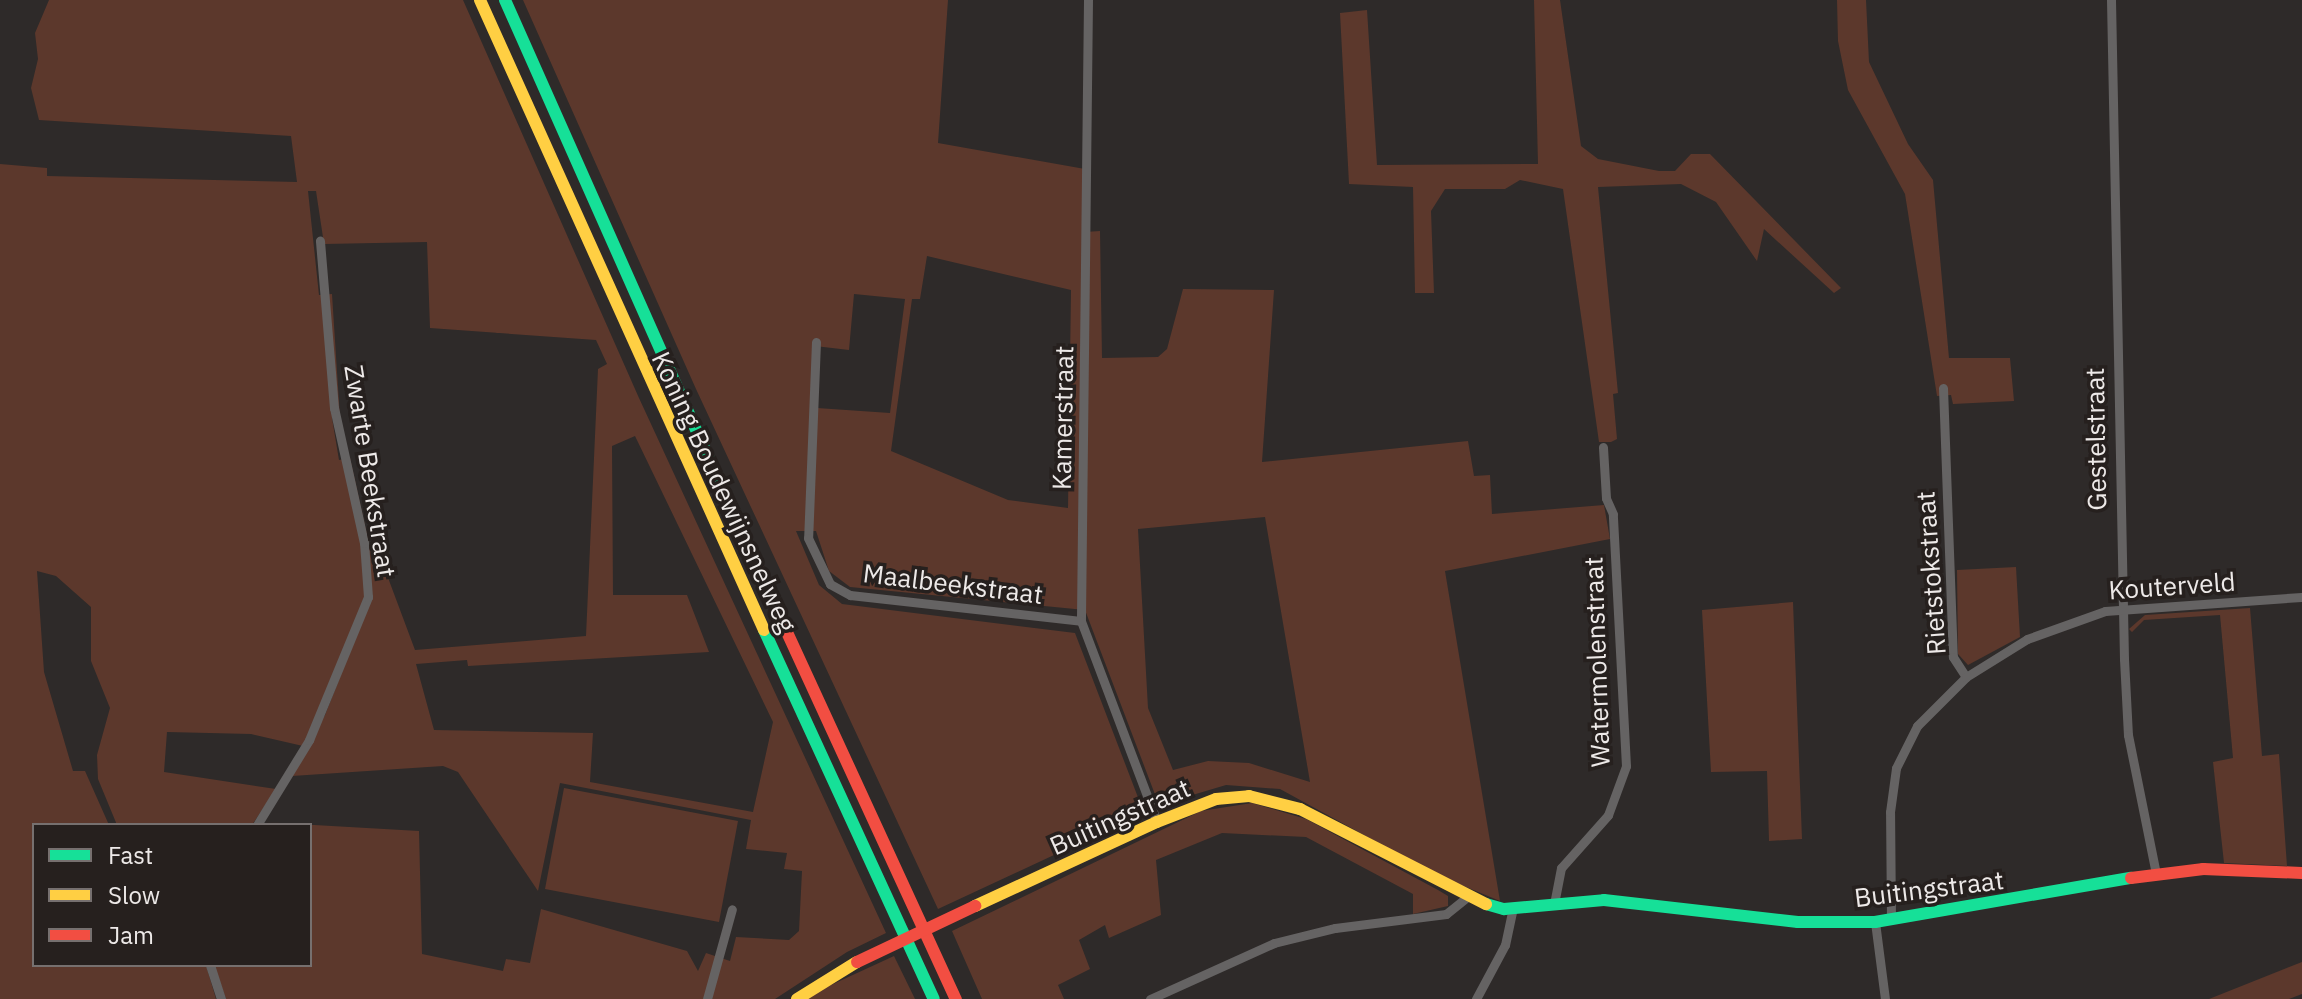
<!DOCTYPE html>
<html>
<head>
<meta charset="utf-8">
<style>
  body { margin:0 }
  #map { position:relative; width:2302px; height:999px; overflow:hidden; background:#2e2a29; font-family:"IBM Plex Sans",sans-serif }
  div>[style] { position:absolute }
  .green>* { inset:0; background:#5c382c }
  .street>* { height:9px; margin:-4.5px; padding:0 4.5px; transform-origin:4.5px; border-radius:4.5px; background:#656363 }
  .fast>* { height:12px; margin:-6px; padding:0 6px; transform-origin:6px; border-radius:6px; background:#16e098 }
  .slow>* { height:12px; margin:-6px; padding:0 6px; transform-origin:6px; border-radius:6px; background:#ffcf43 }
  .jam>* { height:12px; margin:-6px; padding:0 6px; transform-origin:6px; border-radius:6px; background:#f24e42 }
  .jam-bridge>* { height:12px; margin:-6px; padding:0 6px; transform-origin:6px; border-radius:6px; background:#f24e42 }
  span { translate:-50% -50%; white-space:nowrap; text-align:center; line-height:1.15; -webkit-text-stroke:7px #26201e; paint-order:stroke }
  .street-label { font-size:26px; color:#ede9e8 }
  .legend { position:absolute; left:32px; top:823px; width:280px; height:144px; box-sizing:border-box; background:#26201e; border:2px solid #76706f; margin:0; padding:10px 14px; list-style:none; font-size:24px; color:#ede9e8 }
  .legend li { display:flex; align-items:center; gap:16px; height:40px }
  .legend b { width:40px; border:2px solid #76706f }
</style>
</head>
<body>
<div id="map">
  <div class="green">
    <i style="clip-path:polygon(evenodd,49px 0,463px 0,639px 398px,886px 933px,847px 952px,775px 999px,226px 999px,214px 965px,310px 965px,310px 825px,262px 822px,419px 831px,422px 954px,503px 971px,506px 959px,530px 963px,541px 909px,687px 951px,698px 971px,706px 953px,730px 961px,736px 937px,789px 940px,799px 931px,802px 871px,784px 869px,787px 853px,746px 849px,751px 820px,560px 783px,538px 891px,458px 772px,443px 766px,292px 776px,325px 715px,368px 606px,303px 746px,251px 734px,167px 732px,164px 772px,276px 789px,252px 825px,117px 825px,98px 779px,97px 755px,110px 708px,91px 661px,91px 607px,56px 576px,37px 571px,44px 672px,73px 771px,85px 771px,109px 825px,34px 825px,34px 965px,206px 965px,216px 999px,0 999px,0 164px,47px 168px,47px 176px,297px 182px,291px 136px,39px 120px,31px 88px,38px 59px,35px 33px,49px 0,308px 191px,316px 191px,324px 244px,427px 242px,430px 328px,596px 340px,607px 364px,598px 369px,586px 636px,415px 650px,387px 575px,376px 575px,350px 458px,339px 460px,332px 418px,340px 418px,332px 294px,319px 295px,308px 191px,49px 0,635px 436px,773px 722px,753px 812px,590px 782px,593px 733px,434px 730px,416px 664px,467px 660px,468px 666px,709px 652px,687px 595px,613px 595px,612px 446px,635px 436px)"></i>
    <i style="clip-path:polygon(evenodd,523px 0,948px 0,938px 143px,1085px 169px,1085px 232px,1100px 231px,1102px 358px,1158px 357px,1167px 349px,1183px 289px,1274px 290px,1262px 462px,1468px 441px,1474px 476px,1490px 475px,1492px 514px,1604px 505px,1610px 539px,1445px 571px,1500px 901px,1437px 875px,1280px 789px,1226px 785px,1159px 805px,1085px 610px,850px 587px,829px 571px,816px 531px,796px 531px,819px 585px,842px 604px,1075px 633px,1144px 813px,938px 909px,696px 389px,523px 0,927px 256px,1071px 290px,1068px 508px,1008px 500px,891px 451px,912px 299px,920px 299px,927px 256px,523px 0,854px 294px,905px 299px,890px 413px,817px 408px,815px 346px,849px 350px,854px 294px,523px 0,1265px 517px,1310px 782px,1249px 763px,1208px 761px,1173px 770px,1148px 708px,1138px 529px,1265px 517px)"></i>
    <i style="clip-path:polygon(1534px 0,1560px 0,1581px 146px,1598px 159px,1659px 171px,1675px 171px,1691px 154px,1710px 154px,1841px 288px,1834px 293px,1764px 229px,1757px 261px,1716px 202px,1681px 184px,1598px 187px,1618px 393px,1613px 394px,1617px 439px,1611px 442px,1599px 442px,1563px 189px,1520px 180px,1505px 189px,1445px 189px,1431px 211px,1434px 293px,1415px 293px,1413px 187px,1349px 184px,1340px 13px,1367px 10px,1377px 165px,1538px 164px)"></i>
    <i style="clip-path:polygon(1837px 0,1866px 0,1869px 62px,1908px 144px,1933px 180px,1949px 358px,2010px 358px,2014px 401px,1953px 404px,1951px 395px,1937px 396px,1905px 194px,1848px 90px,1838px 41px)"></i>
    <i style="clip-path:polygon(2016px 567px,2020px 637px,1968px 665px,1958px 654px,1957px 570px)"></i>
    <i style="clip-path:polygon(1793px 602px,1802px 839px,1769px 841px,1767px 771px,1711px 772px,1702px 610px)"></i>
    <i style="clip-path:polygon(2250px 608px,2262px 756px,2279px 754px,2287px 866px,2224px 863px,2213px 762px,2233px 758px,2220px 615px,2144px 620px,2132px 632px,2129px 629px,2145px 615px)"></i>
    <i style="clip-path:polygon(564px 788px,738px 821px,719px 922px,545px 889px)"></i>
    <i style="clip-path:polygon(1252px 803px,1306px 819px,1438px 890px,1448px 896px,1448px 906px,1413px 914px,1413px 894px,1306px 837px,1222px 833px,1156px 860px,1161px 915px,1109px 938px,1105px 925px,1079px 940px,1090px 969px,1058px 985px,1064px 999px,982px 999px,952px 931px,1201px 811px)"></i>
    <i style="clip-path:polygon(894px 956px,915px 999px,807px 999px,818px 991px)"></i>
    <i style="clip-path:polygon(2302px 962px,2302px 994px,2289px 999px,2209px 999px)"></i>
  </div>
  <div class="street">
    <i style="left:1088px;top:0;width:621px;rotate:90.65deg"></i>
    <i style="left:1081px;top:621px;width:215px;rotate:69.3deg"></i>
    <i style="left:2111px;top:0;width:659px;rotate:88.87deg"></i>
    <i style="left:2124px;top:659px;width:76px;rotate:87deg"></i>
    <i style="left:2128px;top:735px;width:142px;rotate:78.6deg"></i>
    <i style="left:816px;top:342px;width:196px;rotate:92.3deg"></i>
    <i style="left:808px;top:538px;width:51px;rotate:64.4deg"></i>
    <i style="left:830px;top:584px;width:23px;rotate:29deg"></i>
    <i style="left:850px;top:595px;width:232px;rotate:6.4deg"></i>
    <i style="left:1943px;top:388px;width:269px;rotate:87.9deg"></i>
    <i style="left:1953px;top:657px;width:24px;rotate:57deg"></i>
    <i style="left:257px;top:825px;width:100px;rotate:-58.5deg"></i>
    <i style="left:309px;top:740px;width:155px;rotate:-67.6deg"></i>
    <i style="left:368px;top:597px;width:54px;rotate:-94.2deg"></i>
    <i style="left:364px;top:543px;width:138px;rotate:-102.5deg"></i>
    <i style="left:334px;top:408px;width:168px;rotate:-94.8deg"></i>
    <i style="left:1554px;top:904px;width:37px;rotate:-79deg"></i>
    <i style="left:1561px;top:868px;width:71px;rotate:-48.4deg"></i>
    <i style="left:1608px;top:815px;width:52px;rotate:-69.8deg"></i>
    <i style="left:1626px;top:766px;width:252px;rotate:-93deg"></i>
    <i style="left:1613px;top:514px;width:17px;rotate:-114deg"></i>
    <i style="left:1606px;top:498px;width:51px;rotate:-93.4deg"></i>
    <i style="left:1891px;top:920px;width:108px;rotate:-90.5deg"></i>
    <i style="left:1890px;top:812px;width:44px;rotate:-82.2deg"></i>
    <i style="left:1896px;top:768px;width:47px;rotate:-63.4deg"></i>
    <i style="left:1917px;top:726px;width:69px;rotate:-45deg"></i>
    <i style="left:1966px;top:677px;width:72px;rotate:-31.9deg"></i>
    <i style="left:2027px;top:639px;width:83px;rotate:-19.7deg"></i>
    <i style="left:2105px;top:611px;width:197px;rotate:-4.1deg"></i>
    <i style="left:1875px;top:922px;width:78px;rotate:82.6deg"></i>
    <i style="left:210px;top:965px;width:36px;rotate:72deg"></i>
    <i style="left:707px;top:999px;width:93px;rotate:-74.5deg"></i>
    <i style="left:1150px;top:999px;width:136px;rotate:-24.3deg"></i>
    <i style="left:1274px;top:943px;width:63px;rotate:-13.8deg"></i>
    <i style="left:1335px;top:928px;width:112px;rotate:-7.2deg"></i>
    <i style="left:1446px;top:914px;width:26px;rotate:-39deg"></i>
    <i style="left:1476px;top:999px;width:61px;rotate:-61.8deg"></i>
    <i style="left:1505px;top:945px;width:38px;rotate:-78deg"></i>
  </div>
  <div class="fast">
    <i style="left:505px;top:0;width:620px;rotate:66.04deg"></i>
    <i style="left:764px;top:630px;width:406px;rotate:65.3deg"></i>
    <i style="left:1486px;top:904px;width:19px;rotate:16deg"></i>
    <i style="left:1504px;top:909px;width:100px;rotate:-5.1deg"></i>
    <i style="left:1604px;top:900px;width:195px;rotate:6.5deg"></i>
    <i style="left:1798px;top:922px;width:77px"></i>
    <i style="left:1875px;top:922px;width:260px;rotate:-9.8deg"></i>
  </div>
  <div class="slow">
    <i style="left:480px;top:0;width:691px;rotate:65.73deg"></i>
    <i style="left:975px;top:906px;width:200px;rotate:-24.8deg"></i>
    <i style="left:1157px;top:822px;width:63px;rotate:-21.3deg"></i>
    <i style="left:1216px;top:799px;width:33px;rotate:-5deg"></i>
    <i style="left:1249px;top:796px;width:53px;rotate:14.3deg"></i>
    <i style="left:1300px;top:809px;width:209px;rotate:27.1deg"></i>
    <i style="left:797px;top:999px;width:70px;rotate:-31.7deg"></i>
  </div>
  <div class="jam">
    <i style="left:757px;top:567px;width:476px;rotate:65.3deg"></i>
    <i style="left:2131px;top:878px;width:73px;rotate:-7.1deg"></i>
    <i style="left:2203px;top:869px;width:99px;rotate:2.3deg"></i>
  </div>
  <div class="jam-bridge">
    <i style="left:857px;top:962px;width:131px;rotate:-25.4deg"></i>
  </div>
  <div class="street-label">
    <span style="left:1063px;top:418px;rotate:-89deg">Kamerstraat</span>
    <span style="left:2096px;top:439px;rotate:-91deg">Gestelstraat</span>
    <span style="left:370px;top:471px;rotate:81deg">Zwarte Beekstraat</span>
    <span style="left:724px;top:492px;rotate:65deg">Koning Boudewijnsnelweg</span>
    <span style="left:1931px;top:573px;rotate:-94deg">Rietstokstraat</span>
    <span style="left:953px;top:584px;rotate:7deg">Maalbeekstraat</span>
    <span style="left:2172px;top:586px;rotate:-4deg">Kouterveld</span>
    <span style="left:1597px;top:662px;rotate:-92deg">Watermolenstraat</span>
    <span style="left:1120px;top:817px;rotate:-24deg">Buitingstraat</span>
    <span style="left:1929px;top:889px;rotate:-7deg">Buitingstraat</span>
  </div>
  <ul class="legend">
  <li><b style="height:10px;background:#16e098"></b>Fast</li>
  <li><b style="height:10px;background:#ffcf43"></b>Slow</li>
  <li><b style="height:10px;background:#f24e42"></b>Jam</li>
  </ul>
</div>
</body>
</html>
